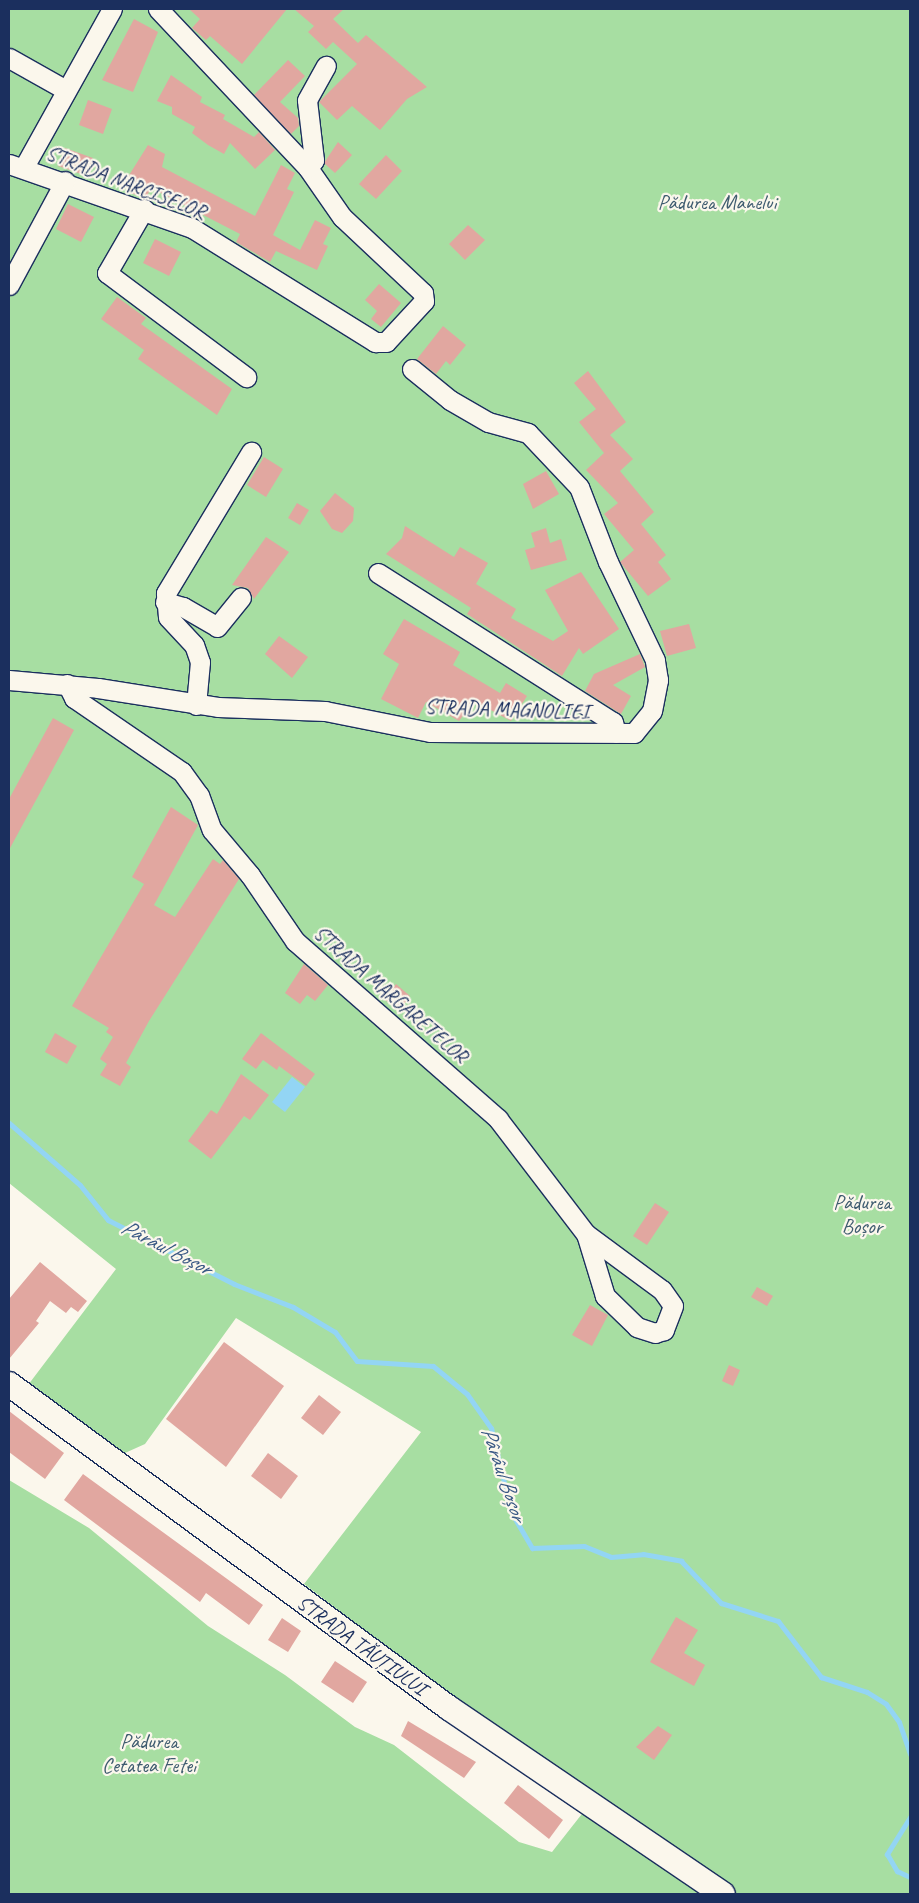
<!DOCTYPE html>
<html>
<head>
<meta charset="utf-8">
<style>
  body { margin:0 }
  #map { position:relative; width:919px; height:1903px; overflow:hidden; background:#fbf7ec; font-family:Caveat,sans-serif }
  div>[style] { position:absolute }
  .green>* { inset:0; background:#a7dea2 }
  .water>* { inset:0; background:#93d5f4 }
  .stream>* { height:5px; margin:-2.5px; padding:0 2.5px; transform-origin:2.5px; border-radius:2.5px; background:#93d5f4 }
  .building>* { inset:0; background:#e1a7a0 }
  .roads { filter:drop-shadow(1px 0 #1b2f5e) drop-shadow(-1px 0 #1b2f5e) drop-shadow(0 1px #1b2f5e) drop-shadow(0 -1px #1b2f5e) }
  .minor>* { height:19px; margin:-9.5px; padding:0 9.5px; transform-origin:9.5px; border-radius:9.5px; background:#fbf7ec }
  .major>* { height:24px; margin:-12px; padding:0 12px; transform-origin:12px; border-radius:12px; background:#fbf7ec }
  span { translate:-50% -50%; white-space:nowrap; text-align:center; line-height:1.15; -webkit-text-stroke:4.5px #fbf7ec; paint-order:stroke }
  .street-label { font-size:21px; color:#1b2f5e }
  .park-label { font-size:21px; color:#3e5b6f }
  .water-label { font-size:22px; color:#395884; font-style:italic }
  .frame { position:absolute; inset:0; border:10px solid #1b2f5e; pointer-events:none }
</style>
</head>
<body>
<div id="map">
  <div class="green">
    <i style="clip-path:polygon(9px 9px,910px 9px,910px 1894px,9px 1894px,9px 1480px,89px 1528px,208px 1626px,285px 1675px,355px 1727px,394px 1745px,519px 1842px,552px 1852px,596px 1796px,466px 1707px,304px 1584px,421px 1432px,236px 1318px,145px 1444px,116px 1457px,25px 1389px,116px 1269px,9px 1183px)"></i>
  </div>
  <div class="water">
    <i style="clip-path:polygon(292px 1077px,305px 1087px,285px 1112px,272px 1102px)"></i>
  </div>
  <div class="stream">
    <i style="left:9px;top:1123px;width:94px;rotate:41.1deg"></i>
    <i style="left:80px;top:1185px;width:45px;rotate:51.3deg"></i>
    <i style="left:108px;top:1220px;width:141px;rotate:26.9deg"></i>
    <i style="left:234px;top:1284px;width:63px;rotate:21.3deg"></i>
    <i style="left:293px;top:1307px;width:49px;rotate:30.8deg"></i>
    <i style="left:335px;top:1332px;width:36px;rotate:53deg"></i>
    <i style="left:357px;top:1361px;width:76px;rotate:3.8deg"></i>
    <i style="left:433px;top:1366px;width:44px;rotate:39.5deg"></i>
    <i style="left:467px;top:1394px;width:42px;rotate:54.8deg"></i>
    <i style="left:491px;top:1428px;width:86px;rotate:76.6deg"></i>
    <i style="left:511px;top:1512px;width:42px;rotate:59.7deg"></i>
    <i style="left:532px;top:1548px;width:52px;rotate:-2.2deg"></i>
    <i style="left:584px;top:1546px;width:29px;rotate:22deg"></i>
    <i style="left:611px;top:1557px;width:32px;rotate:-5deg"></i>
    <i style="left:643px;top:1554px;width:39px;rotate:10deg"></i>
    <i style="left:681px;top:1561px;width:58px;rotate:46.4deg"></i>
    <i style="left:721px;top:1603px;width:60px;rotate:17.5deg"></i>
    <i style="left:778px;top:1621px;width:71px;rotate:52.5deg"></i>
    <i style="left:821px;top:1677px;width:48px;rotate:18.1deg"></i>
    <i style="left:867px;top:1692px;width:22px;rotate:32deg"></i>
    <i style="left:886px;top:1704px;width:22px;rotate:54deg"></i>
    <i style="left:899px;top:1722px;width:34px;rotate:71deg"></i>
    <i style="left:910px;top:1817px;width:44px;rotate:121.9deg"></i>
    <i style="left:887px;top:1854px;width:20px;rotate:60deg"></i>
    <i style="left:897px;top:1871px;width:14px;rotate:25deg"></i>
  </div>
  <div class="building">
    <i style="clip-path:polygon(189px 9px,287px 9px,242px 64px,210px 36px,206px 40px,192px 28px,200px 19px)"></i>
    <i style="clip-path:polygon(294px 9px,344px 9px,333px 19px,358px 43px,366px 35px,427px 87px,407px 99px,380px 130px,352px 106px,337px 120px,319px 102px,357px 64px,333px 42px,326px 49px,308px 32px,314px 26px)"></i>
    <i style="clip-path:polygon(134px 19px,158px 32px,133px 92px,102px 80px)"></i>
    <i style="clip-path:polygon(288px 60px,305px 76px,280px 102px,298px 118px,299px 126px,291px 134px,254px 95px)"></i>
    <i style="clip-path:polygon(171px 75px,202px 97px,200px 102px,225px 115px,223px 119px,254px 137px,259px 132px,275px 150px,255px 169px,230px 143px,224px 154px,208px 145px,192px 133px,195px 127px,172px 114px,172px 107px,157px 101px)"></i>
    <i style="clip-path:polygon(88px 100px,112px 109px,103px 134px,79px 125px)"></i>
    <i style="clip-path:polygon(338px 142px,352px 155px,335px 173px,324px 163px)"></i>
    <i style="clip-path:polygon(148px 145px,165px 154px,162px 167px,255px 216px,281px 165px,295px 173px,287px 189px,294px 192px,273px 235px,300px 250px,315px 220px,331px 228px,323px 244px,328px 246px,317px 270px,276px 251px,270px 262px,236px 242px,240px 234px,151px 188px,146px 198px,130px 193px,134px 184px,126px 180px)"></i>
    <i style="clip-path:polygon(65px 148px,93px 158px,87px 176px,58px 166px)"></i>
    <i style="clip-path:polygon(386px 155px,402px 171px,376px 199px,359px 184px)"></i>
    <i style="clip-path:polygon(68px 204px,94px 217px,81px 242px,56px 229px)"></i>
    <i style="clip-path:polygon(468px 225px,485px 240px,465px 260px,449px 244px)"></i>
    <i style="clip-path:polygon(155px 239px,181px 252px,169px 276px,143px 263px)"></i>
    <i style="clip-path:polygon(379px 284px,401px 303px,381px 327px,371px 319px,377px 311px,365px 300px)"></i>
    <i style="clip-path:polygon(117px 297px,146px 318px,141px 324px,232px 389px,217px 415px,138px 359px,144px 350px,101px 319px)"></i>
    <i style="clip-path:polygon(443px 326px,466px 345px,450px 365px,446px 361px,436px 374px,417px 359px)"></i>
    <i style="clip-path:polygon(588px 371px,626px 422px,610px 435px,633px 459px,620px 471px,654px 512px,641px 524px,666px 555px,658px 562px,671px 579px,648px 596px,620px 562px,634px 550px,604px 514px,618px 503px,586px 470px,604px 453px,579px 422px,596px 409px,574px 383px)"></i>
    <i style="clip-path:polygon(264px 457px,283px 469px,266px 497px,247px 485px)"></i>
    <i style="clip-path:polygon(546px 471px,559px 494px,533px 509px,523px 484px)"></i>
    <i style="clip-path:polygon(335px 493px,354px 508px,353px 521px,342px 533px,332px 529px,320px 511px)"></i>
    <i style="clip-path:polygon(297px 503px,309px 510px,300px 525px,288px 518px)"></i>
    <i style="clip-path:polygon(405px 526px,454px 557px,460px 547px,488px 563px,476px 584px,516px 609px,511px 618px,553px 641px,568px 631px,545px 590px,581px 572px,619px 629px,583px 654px,579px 648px,562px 676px,467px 614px,471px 608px,386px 554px,402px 538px)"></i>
    <i style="clip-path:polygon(546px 528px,550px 543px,561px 539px,567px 560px,531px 570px,525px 550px,535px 547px,531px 533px)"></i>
    <i style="clip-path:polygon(266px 537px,289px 552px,254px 599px,248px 588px,232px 585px)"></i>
    <i style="clip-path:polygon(404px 619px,460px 652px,453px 665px,500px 693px,506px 683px,527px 696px,511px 721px,474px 701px,459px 721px,426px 702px,418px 718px,381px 699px,399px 664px,383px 654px)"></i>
    <i style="clip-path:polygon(689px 624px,696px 648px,667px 656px,660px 631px)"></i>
    <i style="clip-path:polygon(279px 636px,308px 657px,292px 678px,265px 654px)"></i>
    <i style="clip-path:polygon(640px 654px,645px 667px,613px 685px,631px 696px,621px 714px,585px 691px,594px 674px)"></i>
    <i style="clip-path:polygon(53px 718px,74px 730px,9px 850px,9px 799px)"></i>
    <i style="clip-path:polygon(171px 807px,198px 825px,154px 905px,175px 917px,213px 859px,220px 864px,223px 860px,239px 879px,149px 1021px,126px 1063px,131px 1067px,120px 1086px,100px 1075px,107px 1064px,100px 1059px,113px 1037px,106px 1032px,109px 1028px,72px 1006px,144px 884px,132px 877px)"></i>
    <i style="clip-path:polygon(304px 964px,328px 985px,315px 1001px,307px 995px,300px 1004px,285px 993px)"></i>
    <i style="clip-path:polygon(396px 984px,410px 996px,399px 1011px,384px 999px)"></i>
    <i style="clip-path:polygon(55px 1033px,77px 1046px,67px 1064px,45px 1052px)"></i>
    <i style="clip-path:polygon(261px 1033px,315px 1074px,306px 1086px,279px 1066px,277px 1070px,263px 1060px,256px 1069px,242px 1059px)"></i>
    <i style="clip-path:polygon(241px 1074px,269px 1095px,250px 1120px,244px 1116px,211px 1159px,188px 1141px,211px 1110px,217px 1114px)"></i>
    <i style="clip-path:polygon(655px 1203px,669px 1212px,647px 1245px,633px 1236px)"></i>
    <i style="clip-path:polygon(40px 1262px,87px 1301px,78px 1312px,71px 1307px,66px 1313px,50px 1301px,36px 1321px,39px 1323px,9px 1359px,9px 1299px)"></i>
    <i style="clip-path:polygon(757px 1287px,773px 1296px,767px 1306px,751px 1297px)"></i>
    <i style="clip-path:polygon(590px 1305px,608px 1315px,592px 1346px,572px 1335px)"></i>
    <i style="clip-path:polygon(224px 1342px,284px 1386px,226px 1467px,166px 1419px)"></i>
    <i style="clip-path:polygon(729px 1365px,740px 1370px,733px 1386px,722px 1381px)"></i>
    <i style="clip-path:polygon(319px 1395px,341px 1412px,323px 1435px,301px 1418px)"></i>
    <i style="clip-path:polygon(9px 1411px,64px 1453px,45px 1479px,9px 1452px)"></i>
    <i style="clip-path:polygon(268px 1453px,298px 1476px,281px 1499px,251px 1476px)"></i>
    <i style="clip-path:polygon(83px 1474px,263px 1605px,249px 1625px,206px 1593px,200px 1602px,64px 1500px)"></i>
    <i style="clip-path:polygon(676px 1617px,698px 1630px,684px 1653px,705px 1665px,694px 1686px,650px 1662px)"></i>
    <i style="clip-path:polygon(282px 1618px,301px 1631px,288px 1652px,268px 1640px)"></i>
    <i style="clip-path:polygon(335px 1661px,367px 1682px,353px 1703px,321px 1682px)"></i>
    <i style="clip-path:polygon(408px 1721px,476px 1762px,464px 1778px,401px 1736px)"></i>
    <i style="clip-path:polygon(658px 1726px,672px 1735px,654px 1760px,636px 1747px)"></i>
    <i style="clip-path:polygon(518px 1785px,563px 1820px,549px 1839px,504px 1803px)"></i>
  </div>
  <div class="roads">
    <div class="minor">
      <i style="left:9px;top:58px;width:63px;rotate:29.4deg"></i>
      <i style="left:9px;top:164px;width:194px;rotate:19.3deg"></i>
      <i style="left:192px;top:228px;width:216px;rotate:31.9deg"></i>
      <i style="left:375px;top:342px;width:11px"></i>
      <i style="left:386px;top:342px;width:56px;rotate:-47.2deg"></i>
      <i style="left:424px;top:301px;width:8px;rotate:-97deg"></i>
      <i style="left:423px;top:293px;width:111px;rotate:-136.8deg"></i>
      <i style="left:342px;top:217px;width:60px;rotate:-124.8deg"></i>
      <i style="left:308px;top:168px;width:219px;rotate:-133.3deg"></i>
      <i style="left:24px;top:167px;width:181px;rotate:-60.9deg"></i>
      <i style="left:308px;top:168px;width:10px;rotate:-53deg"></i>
      <i style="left:314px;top:160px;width:60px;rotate:-96.7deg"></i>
      <i style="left:307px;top:100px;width:39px;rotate:-61deg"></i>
      <i style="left:144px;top:209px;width:74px;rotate:120deg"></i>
      <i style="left:107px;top:273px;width:174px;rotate:36.8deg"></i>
      <i style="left:9px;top:285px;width:118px;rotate:-61.7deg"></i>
      <i style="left:378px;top:573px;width:278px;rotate:32.4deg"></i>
      <i style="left:613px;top:722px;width:11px;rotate:75deg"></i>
      <i style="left:165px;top:602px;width:19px;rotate:16deg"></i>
      <i style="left:183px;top:607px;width:39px;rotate:30deg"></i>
      <i style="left:217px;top:627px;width:38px;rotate:-51deg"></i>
      <i style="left:9px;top:680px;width:89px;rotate:5.1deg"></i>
      <i style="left:98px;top:688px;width:121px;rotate:9deg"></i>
      <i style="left:218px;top:707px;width:107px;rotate:2.1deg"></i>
      <i style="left:325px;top:711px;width:107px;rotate:11.3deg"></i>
      <i style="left:430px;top:732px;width:204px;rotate:0.3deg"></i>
      <i style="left:634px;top:733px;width:28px;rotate:-51deg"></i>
      <i style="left:652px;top:711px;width:32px;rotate:-79deg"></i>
      <i style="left:658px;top:680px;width:20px;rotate:-99deg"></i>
      <i style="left:655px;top:660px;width:109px;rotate:-115.6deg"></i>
      <i style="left:608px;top:562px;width:80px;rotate:-111.1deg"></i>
      <i style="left:579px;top:487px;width:74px;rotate:-133.4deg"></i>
      <i style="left:528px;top:433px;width:41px;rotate:-164.6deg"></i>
      <i style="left:488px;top:422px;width:44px;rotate:-149.9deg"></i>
      <i style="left:450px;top:400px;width:49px;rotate:-140.8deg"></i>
      <i style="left:67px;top:684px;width:16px;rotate:63deg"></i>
      <i style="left:74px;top:698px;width:131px;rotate:34.4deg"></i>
      <i style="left:182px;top:772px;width:29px;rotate:54deg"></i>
      <i style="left:199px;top:795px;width:37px;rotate:70deg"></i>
      <i style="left:212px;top:830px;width:59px;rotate:49.8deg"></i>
      <i style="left:250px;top:875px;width:80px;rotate:55.7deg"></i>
      <i style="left:295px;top:941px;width:270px;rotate:41.2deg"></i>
      <i style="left:498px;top:1119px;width:145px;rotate:52.6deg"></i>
      <i style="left:586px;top:1234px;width:94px;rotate:36.4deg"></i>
      <i style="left:662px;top:1290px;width:19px;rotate:55deg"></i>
      <i style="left:673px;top:1306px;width:26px;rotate:111deg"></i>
      <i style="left:664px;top:1330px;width:9px;rotate:162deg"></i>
      <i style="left:655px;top:1333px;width:19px;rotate:-162deg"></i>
      <i style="left:637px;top:1327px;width:45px;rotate:-135.9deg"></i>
      <i style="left:605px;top:1296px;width:65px;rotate:-107deg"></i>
      <i style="left:196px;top:705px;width:43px;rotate:-84.7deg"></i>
      <i style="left:200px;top:662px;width:18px;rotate:-109deg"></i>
      <i style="left:194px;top:645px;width:38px;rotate:-133deg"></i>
      <i style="left:168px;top:617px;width:24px;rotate:-95deg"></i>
      <i style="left:166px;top:593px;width:165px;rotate:-58.9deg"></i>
    </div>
    <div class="major">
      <i style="left:9px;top:1384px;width:546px;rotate:36.37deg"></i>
      <i style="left:449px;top:1708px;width:331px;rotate:34.2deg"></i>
    </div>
  </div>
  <div class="street-label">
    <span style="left:126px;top:182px;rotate:21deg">STRADA NARCISELOR</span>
    <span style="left:507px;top:709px;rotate:2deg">STRADA MAGNOLIEI</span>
    <span style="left:391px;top:994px;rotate:41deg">STRADA MARGARETELOR</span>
    <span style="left:362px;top:1645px;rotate:36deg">STRADA TĂUȚIULUI</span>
  </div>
  <div class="park-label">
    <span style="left:717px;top:202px">Pădurea Manelui</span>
    <span style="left:862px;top:1214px">Pădurea<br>Boșor</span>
    <span style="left:149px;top:1753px">Pădurea<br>Cetatea Fetei</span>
  </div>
  <div class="water-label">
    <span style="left:166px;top:1248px;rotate:27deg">Pârâul Boșor</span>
    <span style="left:503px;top:1474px;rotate:71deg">Pârâul Boșor</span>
  </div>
  <div class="frame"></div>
</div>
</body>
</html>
